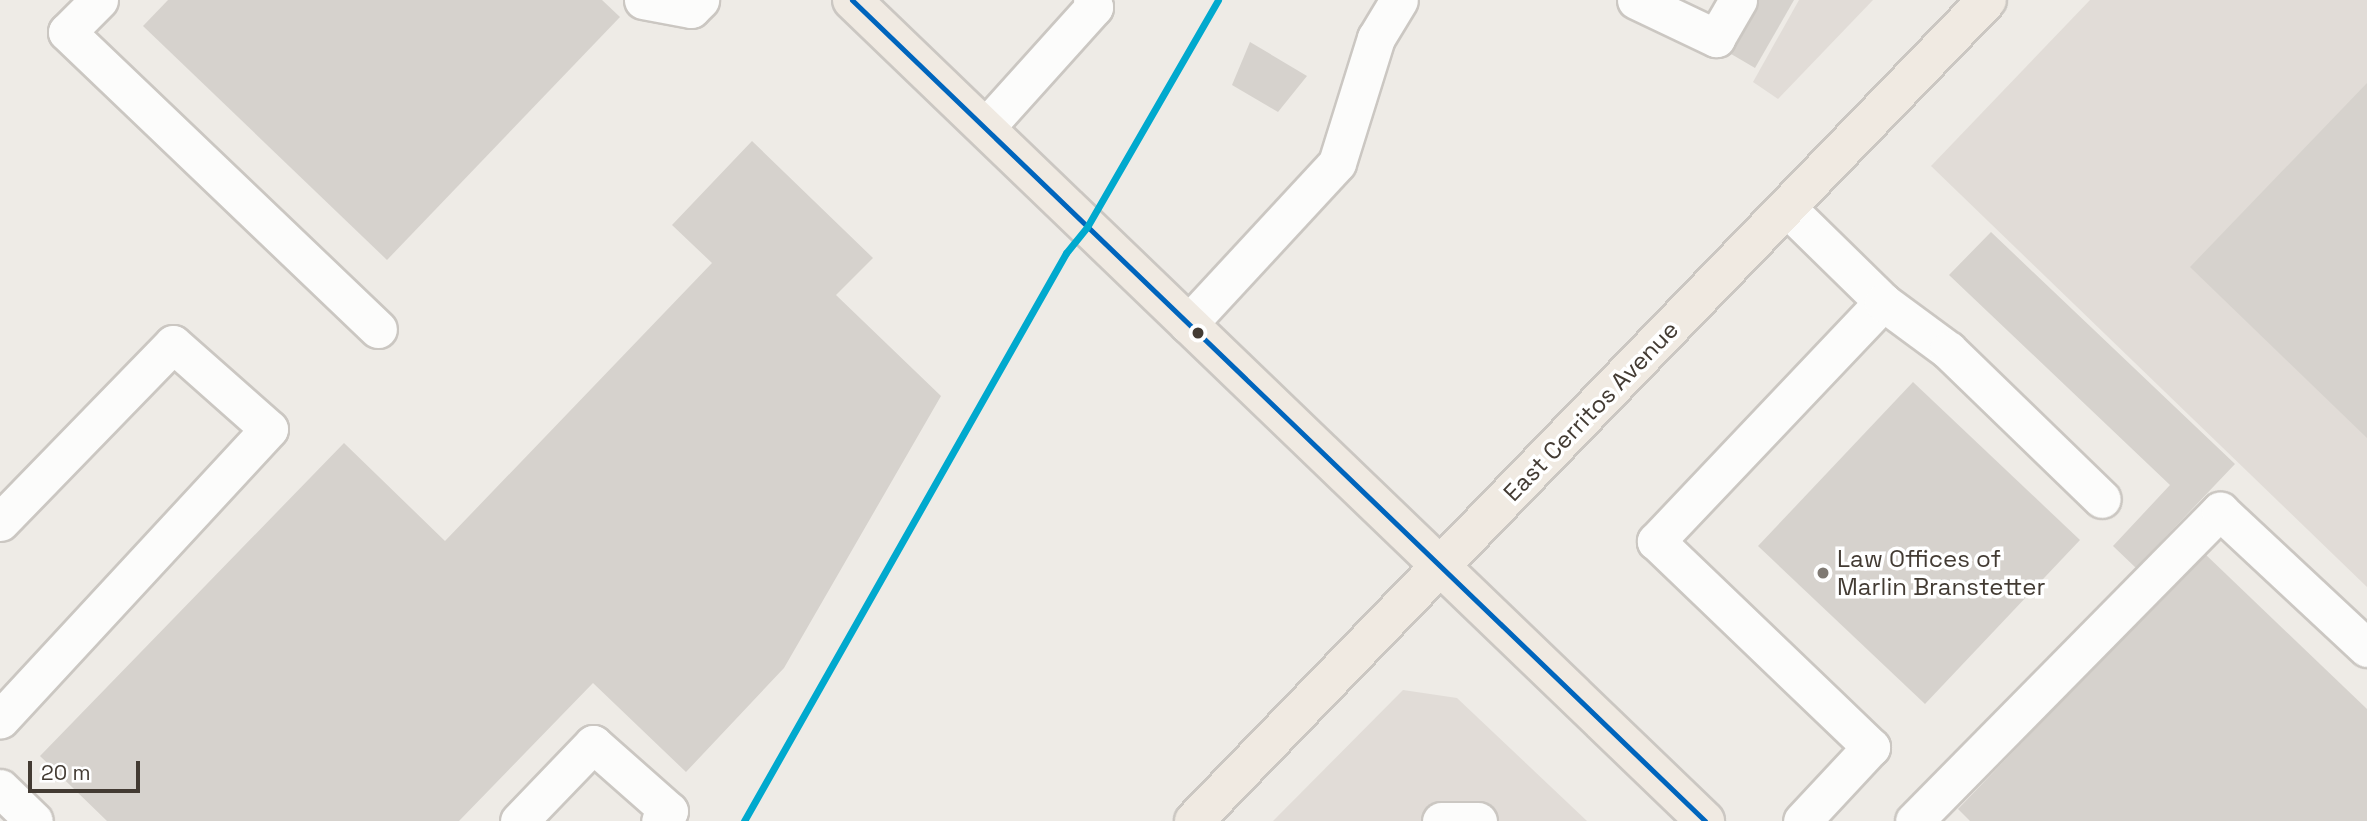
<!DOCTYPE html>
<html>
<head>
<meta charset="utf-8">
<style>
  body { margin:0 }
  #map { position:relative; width:2367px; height:821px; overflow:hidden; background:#eeebe6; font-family:"Space Grotesk",sans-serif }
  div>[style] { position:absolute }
  .industrial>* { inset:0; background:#e1dcd7 }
  .building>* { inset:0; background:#d6d2cd }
  .roads { filter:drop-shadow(2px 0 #cbc7c2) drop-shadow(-2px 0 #cbc7c2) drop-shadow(0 2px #cbc7c2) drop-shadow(0 -2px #cbc7c2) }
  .minor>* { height:37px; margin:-18.5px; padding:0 18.5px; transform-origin:18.5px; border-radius:18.5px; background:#fcfcfb }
  .major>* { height:38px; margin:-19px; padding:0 19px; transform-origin:19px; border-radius:19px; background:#f0eae2 }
  .bus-1>* { height:5px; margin:-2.5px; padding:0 2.5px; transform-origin:2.5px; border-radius:2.5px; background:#0065bd }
  .rail-1>* { height:7px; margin:-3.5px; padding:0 3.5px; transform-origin:3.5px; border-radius:3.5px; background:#00a9ce }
  .dots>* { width:19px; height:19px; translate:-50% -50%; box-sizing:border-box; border:4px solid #fff; border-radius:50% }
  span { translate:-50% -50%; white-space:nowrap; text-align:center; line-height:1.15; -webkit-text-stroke:7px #fff; paint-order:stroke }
  .street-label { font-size:24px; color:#433b33 }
  .poi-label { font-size:24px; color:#433b33 }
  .left { translate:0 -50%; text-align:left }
  .scale { position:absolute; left:28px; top:761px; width:112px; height:32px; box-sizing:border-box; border:4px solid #433b33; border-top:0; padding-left:9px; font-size:21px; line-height:24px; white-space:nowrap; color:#433b33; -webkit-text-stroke:5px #fff; paint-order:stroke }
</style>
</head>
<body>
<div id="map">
  <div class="industrial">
    <i style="clip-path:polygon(1799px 0,1873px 0,1778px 99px,1753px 82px)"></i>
    <i style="clip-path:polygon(2090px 0,2367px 0,2367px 587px,1931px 166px)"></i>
    <i style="clip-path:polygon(1403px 690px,1457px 698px,1587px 821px,1273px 821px)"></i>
  </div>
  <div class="building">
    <i style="clip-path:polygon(168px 0,602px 0,620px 17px,387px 260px,143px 26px)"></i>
    <i style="clip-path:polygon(1755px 0,1794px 0,1755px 68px,1726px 51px)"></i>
    <i style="clip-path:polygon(1250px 42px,1307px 76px,1278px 112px,1232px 85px)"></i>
    <i style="clip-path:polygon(2367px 83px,2367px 438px,2190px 267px)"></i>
    <i style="clip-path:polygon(752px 141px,873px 258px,836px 295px,941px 396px,784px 668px,686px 772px,593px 683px,459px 821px,107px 821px,40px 756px,344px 443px,445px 541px,712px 263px,672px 225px)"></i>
    <i style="clip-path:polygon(1991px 232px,2235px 464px,2136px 568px,2113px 546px,2170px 485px,1949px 275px)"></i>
    <i style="clip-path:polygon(1913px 382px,2080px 540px,1925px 704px,1758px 546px)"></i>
    <i style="clip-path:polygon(2204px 553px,2367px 709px,2367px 821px,1970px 821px,1958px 809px)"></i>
  </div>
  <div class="roads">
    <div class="minor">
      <i style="left:99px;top:0;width:45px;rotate:135deg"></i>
      <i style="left:67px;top:32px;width:430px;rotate:43.7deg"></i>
      <i style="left:643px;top:0;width:49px;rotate:10.6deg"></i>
      <i style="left:691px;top:9px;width:13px;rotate:-45deg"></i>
      <i style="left:1636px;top:0;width:89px;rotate:25.4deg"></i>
      <i style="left:1716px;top:38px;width:44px;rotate:-59.9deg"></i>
      <i style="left:985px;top:128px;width:163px;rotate:-48deg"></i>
      <i style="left:1094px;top:7px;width:7px;rotate:-106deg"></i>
      <i style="left:1787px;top:208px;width:134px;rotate:44.4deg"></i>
      <i style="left:1883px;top:302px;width:330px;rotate:133.5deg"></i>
      <i style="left:1656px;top:541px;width:298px;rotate:43.8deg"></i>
      <i style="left:1871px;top:747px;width:101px;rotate:133deg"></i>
      <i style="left:1883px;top:302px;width:81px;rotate:36.4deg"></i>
      <i style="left:1948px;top:350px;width:214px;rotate:44.1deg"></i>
      <i style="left:1188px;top:324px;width:219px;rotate:-47.2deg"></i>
      <i style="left:1337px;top:163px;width:131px;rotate:-72.7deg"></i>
      <i style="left:1376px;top:38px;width:44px;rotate:-58.8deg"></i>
      <i style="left:0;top:522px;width:248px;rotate:-45.8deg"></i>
      <i style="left:173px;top:344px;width:128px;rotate:41.5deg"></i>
      <i style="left:269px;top:429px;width:396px;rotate:132.8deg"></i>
      <i style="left:0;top:788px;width:47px;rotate:44.1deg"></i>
      <i style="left:519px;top:821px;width:107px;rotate:-46.1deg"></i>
      <i style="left:593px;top:744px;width:101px;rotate:41.4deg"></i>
      <i style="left:669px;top:811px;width:13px;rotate:132deg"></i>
      <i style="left:1441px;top:821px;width:37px"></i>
      <i style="left:1914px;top:821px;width:436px;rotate:-45.4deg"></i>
      <i style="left:2220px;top:511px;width:201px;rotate:43deg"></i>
    </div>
    <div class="major">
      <i style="left:852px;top:0;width:1184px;rotate:43.9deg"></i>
      <i style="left:1194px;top:821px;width:1141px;rotate:-45.99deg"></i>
    </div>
  </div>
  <div class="bus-1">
    <i style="left:852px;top:0;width:1184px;rotate:43.9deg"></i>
  </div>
  <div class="rail-1">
    <i style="left:744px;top:821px;width:653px;rotate:-60.45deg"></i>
    <i style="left:1066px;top:253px;width:33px;rotate:-51deg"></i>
    <i style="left:1087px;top:227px;width:262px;rotate:-60deg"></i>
  </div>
  <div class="dots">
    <i style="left:1198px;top:333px;background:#433b33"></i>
    <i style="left:1823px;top:573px;background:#7f7972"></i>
  </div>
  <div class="street-label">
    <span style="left:1591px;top:411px;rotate:-46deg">East Cerritos Avenue</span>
  </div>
  <div class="poi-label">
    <span class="left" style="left:1837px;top:573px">Law Offices of<br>Marlin Branstetter</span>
  </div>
  <div class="scale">20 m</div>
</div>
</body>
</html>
